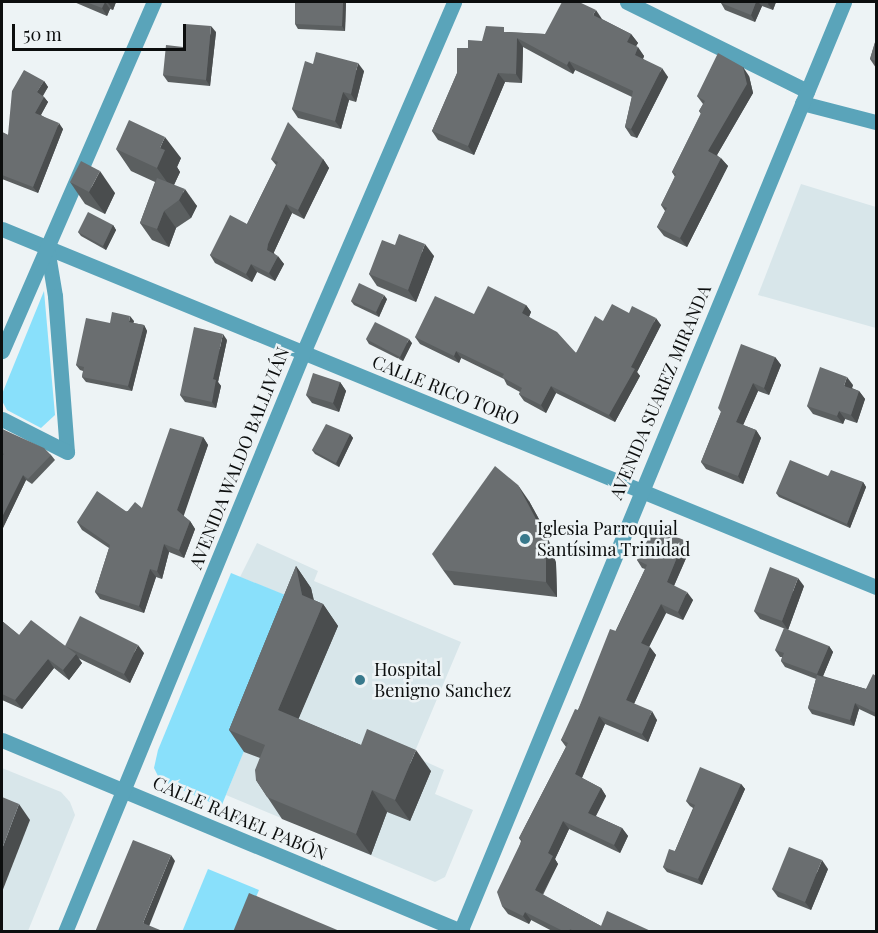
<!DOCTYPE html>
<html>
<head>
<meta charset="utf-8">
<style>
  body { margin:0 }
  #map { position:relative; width:878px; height:933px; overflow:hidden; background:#edf3f5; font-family:"Playfair Display",serif }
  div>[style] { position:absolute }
  .built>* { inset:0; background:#d8e6ea }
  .green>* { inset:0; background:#89e0fb }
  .minor>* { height:15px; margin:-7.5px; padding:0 7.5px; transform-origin:7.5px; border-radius:7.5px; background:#5aa4ba }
  .wall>* { inset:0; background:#5b5f60 }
  .shaded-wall>* { inset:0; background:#4a4d4e }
  .building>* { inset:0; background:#6a6e70 }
  .dots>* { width:16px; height:16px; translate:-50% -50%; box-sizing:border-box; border:3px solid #edf3f5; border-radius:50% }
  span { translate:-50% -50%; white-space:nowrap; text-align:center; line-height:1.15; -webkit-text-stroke:5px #edf3f5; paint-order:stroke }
  .street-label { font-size:18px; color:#0c0e0e }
  .poi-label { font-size:18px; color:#0c0e0e }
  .left { translate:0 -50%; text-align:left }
  .frame { position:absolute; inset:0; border:3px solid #0c0e0e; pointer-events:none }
  .scale { position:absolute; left:12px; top:24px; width:174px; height:27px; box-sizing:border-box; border:3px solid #0c0e0e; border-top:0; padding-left:8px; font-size:18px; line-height:21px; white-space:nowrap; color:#0c0e0e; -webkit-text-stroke:4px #edf3f5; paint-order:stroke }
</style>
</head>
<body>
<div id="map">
  <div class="built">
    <i style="clip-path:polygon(801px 184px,876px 207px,876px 328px,758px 295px)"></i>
    <i style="clip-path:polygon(257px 543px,318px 571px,314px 581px,461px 642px,413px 756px,444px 770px,435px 794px,473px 810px,445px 877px,435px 882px,226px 795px,304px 603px,240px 577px)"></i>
    <i style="clip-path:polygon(2px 768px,61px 792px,70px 802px,75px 815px,28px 931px,2px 931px)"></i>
  </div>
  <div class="green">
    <i style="clip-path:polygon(44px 291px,55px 415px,41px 428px,7px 410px,2px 401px,2px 394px)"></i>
    <i style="clip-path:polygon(231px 573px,305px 603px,221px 807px,160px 780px,154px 768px,158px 750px)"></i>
    <i style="clip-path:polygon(208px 869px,259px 890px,242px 931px,182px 932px)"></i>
  </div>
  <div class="minor">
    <i style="left:627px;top:2px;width:201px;rotate:26.3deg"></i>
    <i style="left:802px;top:103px;width:76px;rotate:14.4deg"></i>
    <i style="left:2px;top:229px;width:944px;rotate:22.27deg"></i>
    <i style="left:47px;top:248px;width:49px;rotate:80.5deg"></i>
    <i style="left:55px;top:296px;width:156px;rotate:85.6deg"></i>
    <i style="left:2px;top:351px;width:381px;rotate:-66.5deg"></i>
    <i style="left:2px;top:419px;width:73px;rotate:26.9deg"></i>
    <i style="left:2px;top:740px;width:499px;rotate:22.6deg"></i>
    <i style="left:65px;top:932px;width:626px;rotate:-67.65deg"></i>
    <i style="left:303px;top:353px;width:382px;rotate:-66.7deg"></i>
    <i style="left:460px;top:932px;width:1006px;rotate:-67.56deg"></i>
  </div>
  <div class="wall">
    <i style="clip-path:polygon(74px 2px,116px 2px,113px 10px,110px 9px,107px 16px)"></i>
    <i style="clip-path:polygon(346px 2px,345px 31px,298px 29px,295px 24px)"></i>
    <i style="clip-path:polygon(721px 2px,776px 2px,773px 10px,762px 6px,755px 22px,725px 10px,721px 3px)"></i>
    <i style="clip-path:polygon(602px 19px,631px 34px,638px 43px,636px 46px,644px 56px,643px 59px,668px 77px,637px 138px,631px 136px,625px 127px,632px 97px,575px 70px,573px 74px,523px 47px,522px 83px,505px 82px,474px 155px,438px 140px,432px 131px,468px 48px,482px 41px,507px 32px,545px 34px)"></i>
    <i style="clip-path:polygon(216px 32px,210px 86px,168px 82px,163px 75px,183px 47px)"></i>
    <i style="clip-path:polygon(876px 39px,876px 68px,870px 59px)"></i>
    <i style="clip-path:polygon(313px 64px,364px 71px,356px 102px,349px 100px,341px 129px,298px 118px,292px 109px)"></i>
    <i style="clip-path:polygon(749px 76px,753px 93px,717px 155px,728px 166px,687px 247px,664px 236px,657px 227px,665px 211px,661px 205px,675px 177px,672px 172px,701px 114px,699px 111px,703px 104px,697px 96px)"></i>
    <i style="clip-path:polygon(44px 81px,48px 87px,43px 96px,48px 102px,41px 115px,63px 129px,38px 193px,2px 179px,2px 132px,8px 135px)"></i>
    <i style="clip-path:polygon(116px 149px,181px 158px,177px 167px,180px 172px,174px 185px,197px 206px,191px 218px,176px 228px,169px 247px,152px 240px,140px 223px,155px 182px,131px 171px)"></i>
    <i style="clip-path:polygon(271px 159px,323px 159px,329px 168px,304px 219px,292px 213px,274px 252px,274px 253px,284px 264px,275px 281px,257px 272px,252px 282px,215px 263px,210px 255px,247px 224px,276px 165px)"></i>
    <i style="clip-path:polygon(70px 182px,115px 193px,105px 214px,85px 204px)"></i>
    <i style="clip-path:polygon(113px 225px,116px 230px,106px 250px,81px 236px,78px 232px)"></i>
    <i style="clip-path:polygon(395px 245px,434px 256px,416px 302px,377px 286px,369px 274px)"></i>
    <i style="clip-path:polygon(387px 299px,379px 317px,354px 305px,351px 301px)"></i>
    <i style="clip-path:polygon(526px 305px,531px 312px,529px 317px,576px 353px,603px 321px,629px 313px,661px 325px,637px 372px,640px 376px,615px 422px,556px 393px,546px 413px,524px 401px,519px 394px,520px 392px,507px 385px,504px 379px,461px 358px,459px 363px,420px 344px,415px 337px,474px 314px)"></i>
    <i style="clip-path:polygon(134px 321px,133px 323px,144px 325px,147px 331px,132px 391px,86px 382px,82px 377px,83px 371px,80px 370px,76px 365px,110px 323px)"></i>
    <i style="clip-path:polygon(366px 339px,412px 343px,403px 361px,369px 344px)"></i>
    <i style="clip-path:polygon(227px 340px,218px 382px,221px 386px,216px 408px,185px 402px,180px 395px)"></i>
    <i style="clip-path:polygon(775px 357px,781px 365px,769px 395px,758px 391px,743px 425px,756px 430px,761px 438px,743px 484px,706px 469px,701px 462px,721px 412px)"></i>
    <i style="clip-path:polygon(340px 382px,346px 391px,339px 412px,312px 403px,306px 395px)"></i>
    <i style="clip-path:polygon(853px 385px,852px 388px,859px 391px,865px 399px,857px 423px,845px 419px,843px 424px,813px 414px,807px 406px)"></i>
    <i style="clip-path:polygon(2px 429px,51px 455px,55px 460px,32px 484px,26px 480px,2px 530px)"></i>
    <i style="clip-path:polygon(350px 434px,353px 438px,339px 467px,315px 454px,312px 450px)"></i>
    <i style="clip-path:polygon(203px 437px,208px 445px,183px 516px,190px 521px,195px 529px,184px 558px,169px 552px,162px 579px,156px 577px,144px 613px,100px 599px,95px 592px,109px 548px,82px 530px,77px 522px,142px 508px)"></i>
    <i style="clip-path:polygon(828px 476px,863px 482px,866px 487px,850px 528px,779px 497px,776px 493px)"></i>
    <i style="clip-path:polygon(529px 501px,546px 532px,556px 563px,557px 597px,454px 585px,443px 570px)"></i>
    <i style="clip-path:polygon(684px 540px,690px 549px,674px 586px,693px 600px,683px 620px,666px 613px,649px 647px,656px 655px,634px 704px,657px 720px,648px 742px,605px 724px,582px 778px,601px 788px,606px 796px,596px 816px,622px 828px,628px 836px,620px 853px,569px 829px,555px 859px,558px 864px,543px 895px,601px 926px,653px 932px,554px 932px,531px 920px,529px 924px,508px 914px,502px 906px,521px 841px,519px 838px,566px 747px,561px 740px,578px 710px,645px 569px,642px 568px,637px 560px)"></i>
    <i style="clip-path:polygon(296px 566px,311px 588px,314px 600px,323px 604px,338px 626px,298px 719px,361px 745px,431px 771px,410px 821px,387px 812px,371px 855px,282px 819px,256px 780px,260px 758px,244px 752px,229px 730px)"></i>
    <i style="clip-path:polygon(804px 586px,788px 630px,760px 619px,754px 611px)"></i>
    <i style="clip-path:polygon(2px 621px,19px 635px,65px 646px,144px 653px,130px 683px,78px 658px,82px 663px,69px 680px,54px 668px,22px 709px,2px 700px)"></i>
    <i style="clip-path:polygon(829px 646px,833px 652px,823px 676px,866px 689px,876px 676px,876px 717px,859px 709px,854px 726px,812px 714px,808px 708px,816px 679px,785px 667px,781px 661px,782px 657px,780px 657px,775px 650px)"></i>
    <i style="clip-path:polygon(741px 784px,745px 789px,702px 885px,667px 872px,663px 867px,675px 851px,693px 808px,690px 806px,686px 801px)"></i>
    <i style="clip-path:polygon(828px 869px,811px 910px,778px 897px,772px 889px)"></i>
  </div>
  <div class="shaded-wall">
    <i style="clip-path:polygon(105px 2px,110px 9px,107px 16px,102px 8px)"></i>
    <i style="clip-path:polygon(343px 2px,346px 2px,345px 31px,342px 26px)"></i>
    <i style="clip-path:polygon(756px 2px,758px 2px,762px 6px,755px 22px,751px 15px)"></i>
    <i style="clip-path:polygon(769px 2px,776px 2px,773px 10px,768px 4px)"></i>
    <i style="clip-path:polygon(108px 3px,108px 2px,116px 2px,113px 10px)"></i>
    <i style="clip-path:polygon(596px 10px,602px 19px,599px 24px,593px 15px)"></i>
    <i style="clip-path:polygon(211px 26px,216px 32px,210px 86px,206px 80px)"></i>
    <i style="clip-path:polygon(631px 34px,638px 43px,633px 51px,627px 42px)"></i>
    <i style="clip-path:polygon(517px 38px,523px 47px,522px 83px,516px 74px)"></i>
    <i style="clip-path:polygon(638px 47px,644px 56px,641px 64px,635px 55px)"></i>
    <i style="clip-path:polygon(569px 61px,575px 70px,573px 74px,567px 65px)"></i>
    <i style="clip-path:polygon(358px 63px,364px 71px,356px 102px,351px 94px)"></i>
    <i style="clip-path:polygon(743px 67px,749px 76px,753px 93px,714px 160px,708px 151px)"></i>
    <i style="clip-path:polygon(662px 68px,668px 77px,637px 138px,631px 129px)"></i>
    <i style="clip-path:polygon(498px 73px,505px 82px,474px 155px,468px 146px)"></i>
    <i style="clip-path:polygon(44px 81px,48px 87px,41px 98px,37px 92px)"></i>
    <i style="clip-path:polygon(343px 92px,349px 100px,341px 129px,335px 121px)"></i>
    <i style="clip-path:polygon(44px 97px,48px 102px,39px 118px,35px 113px)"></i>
    <i style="clip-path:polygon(59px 123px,63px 129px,38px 193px,33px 187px)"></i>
    <i style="clip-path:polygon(165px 137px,181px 158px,177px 167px,180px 172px,172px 189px,157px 168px,160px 148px)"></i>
    <i style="clip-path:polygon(721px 158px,728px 166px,687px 247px,680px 238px)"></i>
    <i style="clip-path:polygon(323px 159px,329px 168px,304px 219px,298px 210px)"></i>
    <i style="clip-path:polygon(100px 171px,115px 193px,105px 214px,89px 192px)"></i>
    <i style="clip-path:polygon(185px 189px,197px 206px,191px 218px,179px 200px)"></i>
    <i style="clip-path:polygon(286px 204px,292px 213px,274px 252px,273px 258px,267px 250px,268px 244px)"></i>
    <i style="clip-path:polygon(164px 211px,176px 228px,169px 247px,157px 229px)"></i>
    <i style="clip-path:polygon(113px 225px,116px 230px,106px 250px,103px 246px)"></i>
    <i style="clip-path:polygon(425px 244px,434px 256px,416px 302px,408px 290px)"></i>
    <i style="clip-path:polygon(278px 256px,284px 264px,275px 281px,269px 273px)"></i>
    <i style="clip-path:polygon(251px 264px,257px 272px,252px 282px,246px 274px)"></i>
    <i style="clip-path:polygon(384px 295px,387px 299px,379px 317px,376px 312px)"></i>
    <i style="clip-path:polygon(526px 305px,531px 312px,527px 321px,522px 313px)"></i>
    <i style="clip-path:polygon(130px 316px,134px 321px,132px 328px,129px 322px)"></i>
    <i style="clip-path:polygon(656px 318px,661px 325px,637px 372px,640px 376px,615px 422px,609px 415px,631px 367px)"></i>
    <i style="clip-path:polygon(144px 325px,147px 331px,132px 391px,128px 386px)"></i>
    <i style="clip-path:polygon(223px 334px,227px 340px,218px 382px,221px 386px,216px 408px,212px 402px,213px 379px)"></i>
    <i style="clip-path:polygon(409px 339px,412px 343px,403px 361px,400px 357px)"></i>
    <i style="clip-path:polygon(456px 351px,461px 358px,459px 363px,454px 356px)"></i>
    <i style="clip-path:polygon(775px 357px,781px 365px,769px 395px,764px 388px)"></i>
    <i style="clip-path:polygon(847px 377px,853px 385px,850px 394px,844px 386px)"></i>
    <i style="clip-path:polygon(340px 382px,346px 391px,339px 412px,333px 403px)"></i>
    <i style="clip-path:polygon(753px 383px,758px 391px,741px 430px,736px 422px)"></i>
    <i style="clip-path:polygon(551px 386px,556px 393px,546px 413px,541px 405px)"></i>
    <i style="clip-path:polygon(859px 391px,865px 399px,857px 423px,851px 415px)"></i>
    <i style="clip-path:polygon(839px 411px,845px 419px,843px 424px,837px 416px)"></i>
    <i style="clip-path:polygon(756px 430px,761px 438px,743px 484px,738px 476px)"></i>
    <i style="clip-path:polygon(350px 434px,353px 438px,339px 467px,336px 463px)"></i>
    <i style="clip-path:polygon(203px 437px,208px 445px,183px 518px,177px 510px)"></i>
    <i style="clip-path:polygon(23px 475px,26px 480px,2px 530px,2px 517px)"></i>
    <i style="clip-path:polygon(863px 482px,866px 487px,850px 528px,847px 524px)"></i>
    <i style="clip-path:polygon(518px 485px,529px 501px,546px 532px,556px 563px,557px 597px,546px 582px)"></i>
    <i style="clip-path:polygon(190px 521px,195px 529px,184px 558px,179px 550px)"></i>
    <i style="clip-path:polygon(684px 540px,690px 549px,672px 590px,667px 582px)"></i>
    <i style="clip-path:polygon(164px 544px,169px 552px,162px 579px,157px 571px)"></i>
    <i style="clip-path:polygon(296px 566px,311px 588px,317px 617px,302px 595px)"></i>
    <i style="clip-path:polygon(150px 569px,156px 577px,144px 613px,139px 606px)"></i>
    <i style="clip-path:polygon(798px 578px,804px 586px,788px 630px,782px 621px)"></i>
    <i style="clip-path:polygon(687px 592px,693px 600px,683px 620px,678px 612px)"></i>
    <i style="clip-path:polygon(323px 604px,338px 626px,293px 732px,278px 710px)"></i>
    <i style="clip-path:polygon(661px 604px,666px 613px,647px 651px,641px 643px)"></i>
    <i style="clip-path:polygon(138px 645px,144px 653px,130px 683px,124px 674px)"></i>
    <i style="clip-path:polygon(829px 646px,833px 652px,821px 681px,817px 674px)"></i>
    <i style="clip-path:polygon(650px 647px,656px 655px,632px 708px,626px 700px)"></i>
    <i style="clip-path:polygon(76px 654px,82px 663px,69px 680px,63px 670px)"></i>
    <i style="clip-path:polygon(48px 659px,54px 668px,22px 709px,15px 700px)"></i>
    <i style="clip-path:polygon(855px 703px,859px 709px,854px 726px,850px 720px)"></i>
    <i style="clip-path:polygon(652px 711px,657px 720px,648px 742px,642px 734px)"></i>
    <i style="clip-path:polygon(599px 716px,605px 724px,580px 782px,575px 774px)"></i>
    <i style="clip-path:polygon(416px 750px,431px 771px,410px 821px,395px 800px)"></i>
    <i style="clip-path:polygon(741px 784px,745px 789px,702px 885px,698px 879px)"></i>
    <i style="clip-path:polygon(601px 788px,606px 796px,593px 821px,588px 813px)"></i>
    <i style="clip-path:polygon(372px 790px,387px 812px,371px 855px,356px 834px)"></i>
    <i style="clip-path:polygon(19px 804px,30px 820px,2px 892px,2px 849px)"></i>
    <i style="clip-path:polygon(563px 821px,569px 829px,555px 859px,558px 864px,540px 898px,535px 890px,548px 853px)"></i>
    <i style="clip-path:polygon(622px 828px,628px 836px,620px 853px,614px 845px)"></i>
    <i style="clip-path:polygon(171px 855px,175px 861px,148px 929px,143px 923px)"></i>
    <i style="clip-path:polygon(822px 860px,828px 869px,811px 910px,805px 902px)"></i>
    <i style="clip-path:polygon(525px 912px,531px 920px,529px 924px,523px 916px)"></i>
  </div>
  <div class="building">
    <i style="clip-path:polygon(86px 2px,105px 2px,102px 8px)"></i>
    <i style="clip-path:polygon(295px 2px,343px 2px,342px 26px,295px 24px)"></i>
    <i style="clip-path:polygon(562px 2px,579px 2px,596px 10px,593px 15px,631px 34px,627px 42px,638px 47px,635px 55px,662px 68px,631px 129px,625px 127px,633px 91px,569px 61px,567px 65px,517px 38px,516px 74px,498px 73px,468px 146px,432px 131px,457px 73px,457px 48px,468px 48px,468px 40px,482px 41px,486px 26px,504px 27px,504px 32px,545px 34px)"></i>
    <i style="clip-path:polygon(721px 2px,756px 2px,751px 15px,721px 3px)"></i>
    <i style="clip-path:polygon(185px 24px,211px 26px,206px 80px,163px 75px,166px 45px,183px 47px)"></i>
    <i style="clip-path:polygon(876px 39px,876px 61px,870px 59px)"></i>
    <i style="clip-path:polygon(316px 52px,358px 63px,351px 94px,343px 92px,335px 121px,292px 109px,305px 61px,313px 64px)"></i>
    <i style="clip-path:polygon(718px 53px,743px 67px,747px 84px,708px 151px,721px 158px,680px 238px,657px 227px,667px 208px,661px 205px,676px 174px,672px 172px,701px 113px,699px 111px,705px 101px,697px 96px)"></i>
    <i style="clip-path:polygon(24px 70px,44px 81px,37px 92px,44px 97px,35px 113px,59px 123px,33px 187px,2px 175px,2px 132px,8px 135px,12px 91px)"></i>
    <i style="clip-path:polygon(129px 120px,165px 137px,160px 148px,165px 150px,157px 168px,116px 149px)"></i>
    <i style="clip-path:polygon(288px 122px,323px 159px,298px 210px,286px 204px,268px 244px,267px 250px,278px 256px,269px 273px,251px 264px,246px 274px,210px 255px,230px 215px,247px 224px,278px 162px,271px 159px)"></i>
    <i style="clip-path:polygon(81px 161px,100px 171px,89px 192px,70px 182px)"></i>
    <i style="clip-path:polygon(157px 178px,185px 189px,179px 200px,164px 211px,157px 229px,140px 223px)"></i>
    <i style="clip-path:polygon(88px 212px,113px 225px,103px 246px,78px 232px)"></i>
    <i style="clip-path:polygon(399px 234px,425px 244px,408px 290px,369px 274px,382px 240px,395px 245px)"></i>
    <i style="clip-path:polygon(359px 283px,384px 295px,376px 312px,351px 301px)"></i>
    <i style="clip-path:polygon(488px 286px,526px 305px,522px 313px,557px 332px,576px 353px,595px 316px,603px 321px,612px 304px,629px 313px,632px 306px,656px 318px,631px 367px,635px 369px,609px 415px,551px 386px,541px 405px,519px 394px,522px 388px,502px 377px,504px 374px,456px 351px,454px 356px,415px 337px,435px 296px,474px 314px)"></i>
    <i style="clip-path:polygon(112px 312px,130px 316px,129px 322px,144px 325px,128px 386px,82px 377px,84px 367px,76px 365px,86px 318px,110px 323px)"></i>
    <i style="clip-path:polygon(375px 322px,409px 339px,400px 357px,366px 339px)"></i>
    <i style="clip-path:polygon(194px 327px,223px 334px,213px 379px,216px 380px,212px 402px,180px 395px)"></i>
    <i style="clip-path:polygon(741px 344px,775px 357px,764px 388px,753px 383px,736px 422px,756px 430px,738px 476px,701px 462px,721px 412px,718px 408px)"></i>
    <i style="clip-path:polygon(820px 367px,847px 377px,844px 386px,859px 391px,851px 415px,839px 411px,837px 416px,807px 406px)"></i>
    <i style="clip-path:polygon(313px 373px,340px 382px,333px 403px,306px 395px)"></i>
    <i style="clip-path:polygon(326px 424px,350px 434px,336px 463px,312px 450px)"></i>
    <i style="clip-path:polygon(170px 428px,203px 437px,177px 510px,190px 521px,179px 550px,164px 544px,157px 571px,150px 569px,139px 606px,95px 592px,110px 545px,77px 522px,97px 491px,127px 512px,135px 502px,142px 508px)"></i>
    <i style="clip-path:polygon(2px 429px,44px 448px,51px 455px,28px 479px,23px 475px,2px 517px,2px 456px,4px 454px,2px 453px)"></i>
    <i style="clip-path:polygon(790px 460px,828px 476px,831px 470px,863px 482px,847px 524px,776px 493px)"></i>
    <i style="clip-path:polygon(495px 466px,518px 485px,535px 517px,546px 547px,546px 582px,443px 570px,432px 554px)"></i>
    <i style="clip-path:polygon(654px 528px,684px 540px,667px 582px,687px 592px,678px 612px,661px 604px,641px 643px,650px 647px,626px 700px,652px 711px,642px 734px,599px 716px,575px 774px,601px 788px,588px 813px,622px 828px,614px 845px,563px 821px,548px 853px,553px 856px,535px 890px,601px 926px,607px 911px,653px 932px,576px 932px,570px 929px,569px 932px,565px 932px,525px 912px,523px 916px,502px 906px,497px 892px,522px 840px,519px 838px,568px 743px,561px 740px,575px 709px,578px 710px,610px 629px,616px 631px,647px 565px,637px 560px)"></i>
    <i style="clip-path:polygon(296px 566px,302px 595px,323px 604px,278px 710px,361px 745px,367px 729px,416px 750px,395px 800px,372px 790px,356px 834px,267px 797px,256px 780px,255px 770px,265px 745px,229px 730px)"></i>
    <i style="clip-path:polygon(770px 567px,798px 578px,782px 621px,754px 611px)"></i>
    <i style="clip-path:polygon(80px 616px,138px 645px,124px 674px,65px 646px)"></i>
    <i style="clip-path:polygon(31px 620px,76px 654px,63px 670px,48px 659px,15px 700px,2px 694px,2px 621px,19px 635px)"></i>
    <i style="clip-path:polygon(784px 628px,829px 646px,817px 674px,781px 661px,784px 653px,775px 650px)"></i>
    <i style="clip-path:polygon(873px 674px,876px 676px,876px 713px,855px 703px,850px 720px,808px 708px,817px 675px,866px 689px)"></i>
    <i style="clip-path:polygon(700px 767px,741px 784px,698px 879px,663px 867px,669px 849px,675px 851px,695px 805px,686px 801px)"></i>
    <i style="clip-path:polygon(2px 797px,19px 804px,2px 849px)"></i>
    <i style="clip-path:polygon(133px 840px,171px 855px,143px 923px,160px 930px,160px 932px,95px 932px)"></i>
    <i style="clip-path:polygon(789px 847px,822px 860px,805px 902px,772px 889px)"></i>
    <i style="clip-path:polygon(249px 893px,342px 932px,233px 932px)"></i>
  </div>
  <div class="dots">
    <i style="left:525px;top:539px;background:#38798c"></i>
    <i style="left:360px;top:680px;background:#38798c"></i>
  </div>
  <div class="street-label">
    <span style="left:446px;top:390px;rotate:22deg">CALLE RICO TORO</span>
    <span style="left:660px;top:392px;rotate:-67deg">AVENIDA SUAREZ MIRANDA</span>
    <span style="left:239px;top:458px;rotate:-68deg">AVENIDA WALDO BALLIVIÁN</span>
    <span style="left:240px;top:818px;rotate:23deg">CALLE RAFAEL PABÓN</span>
  </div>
  <div class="poi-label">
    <span class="left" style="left:537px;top:539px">Iglesia Parroquial<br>Santísima Trinidad</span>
    <span class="left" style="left:374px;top:680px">Hospital<br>Benigno Sanchez</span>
  </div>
  <div class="frame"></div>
  <div class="scale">50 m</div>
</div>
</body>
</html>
